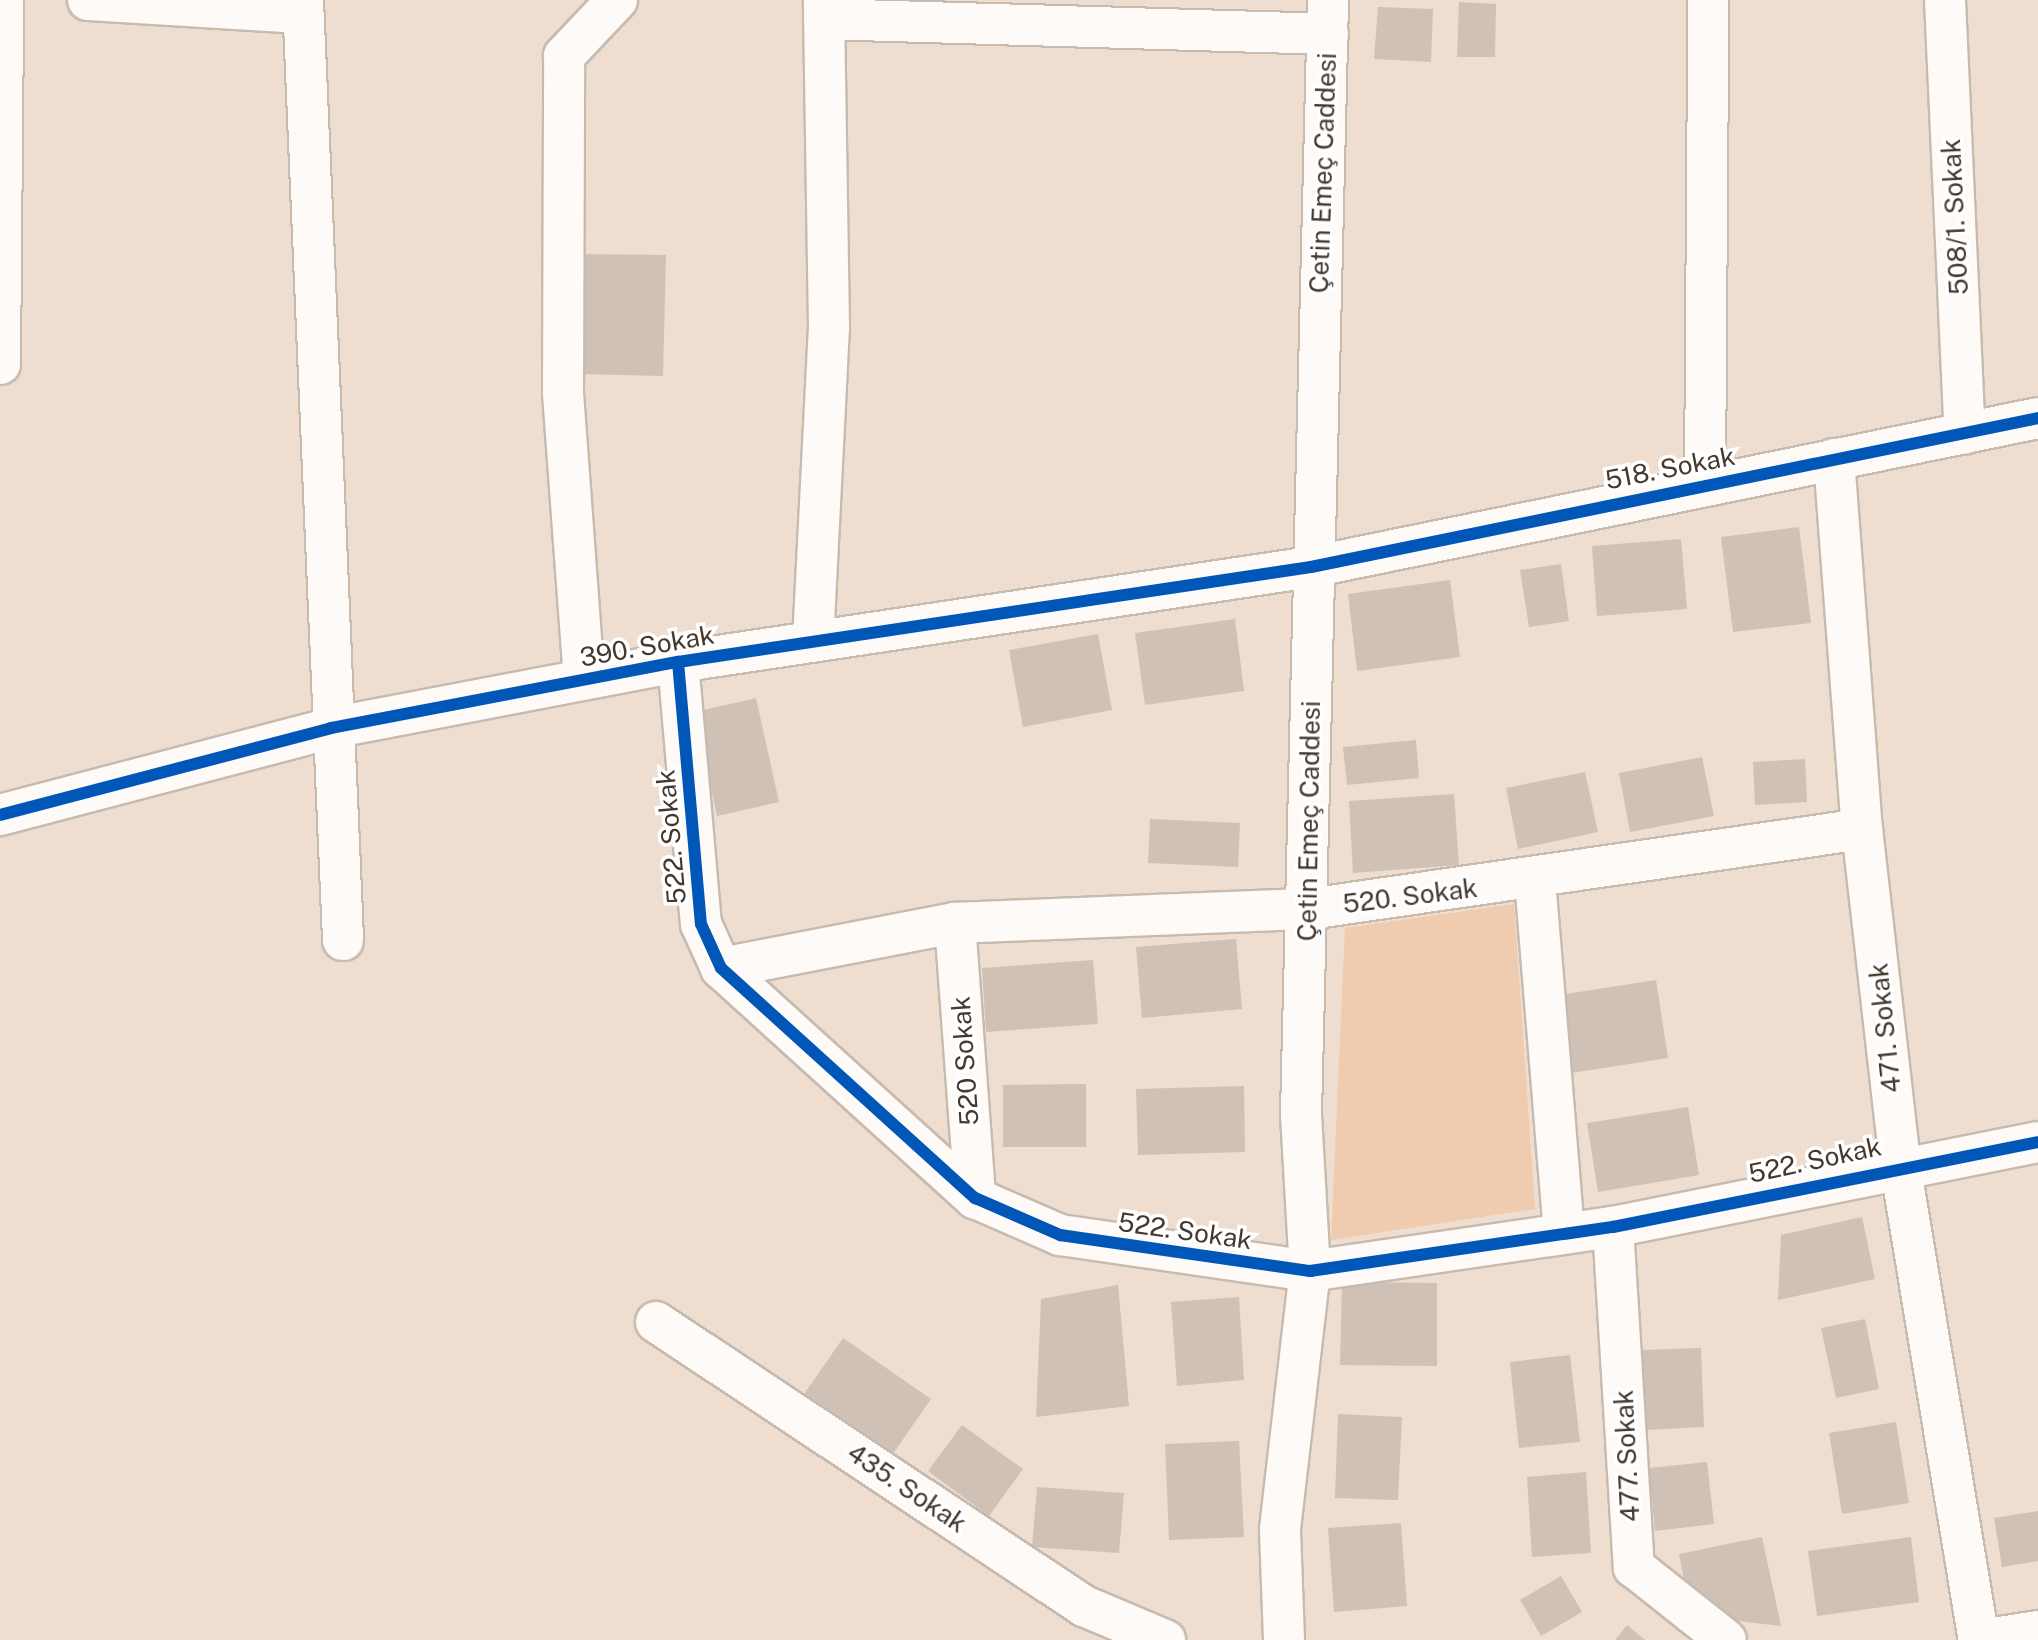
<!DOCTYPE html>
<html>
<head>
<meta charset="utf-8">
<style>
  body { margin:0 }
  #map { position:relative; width:2038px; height:1640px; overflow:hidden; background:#efddd0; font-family:"Public Sans",sans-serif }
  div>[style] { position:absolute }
  .green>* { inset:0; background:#efccb0 }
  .building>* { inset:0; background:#cfc1b6 }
  .roads { filter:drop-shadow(2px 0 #c7baaf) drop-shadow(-2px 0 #c7baaf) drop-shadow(0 2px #c7baaf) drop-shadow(0 -2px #c7baaf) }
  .minor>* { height:40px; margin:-20px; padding:0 20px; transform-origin:20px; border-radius:20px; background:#fdfaf8 }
  .cycleway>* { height:12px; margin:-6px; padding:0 6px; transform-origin:6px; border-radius:6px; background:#0057b8 }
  span { translate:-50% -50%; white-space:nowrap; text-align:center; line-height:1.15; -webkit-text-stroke:7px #fff; paint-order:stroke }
  .street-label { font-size:26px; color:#45382e }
</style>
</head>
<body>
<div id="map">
  <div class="green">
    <i style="clip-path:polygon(1514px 904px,1535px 1209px,1331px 1240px,1345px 928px)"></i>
  </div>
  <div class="building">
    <i style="clip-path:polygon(1459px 2px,1496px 4px,1495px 57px,1457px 57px)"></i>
    <i style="clip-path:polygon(1378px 7px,1433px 9px,1431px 62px,1374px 59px)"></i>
    <i style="clip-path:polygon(582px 254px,666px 255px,663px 376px,580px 374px)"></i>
    <i style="clip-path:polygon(1799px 527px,1811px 623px,1733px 632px,1721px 537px)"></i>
    <i style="clip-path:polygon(1681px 539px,1687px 609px,1597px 616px,1592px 546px)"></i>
    <i style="clip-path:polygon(1561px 564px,1569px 621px,1529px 627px,1520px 570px)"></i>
    <i style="clip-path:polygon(1450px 580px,1460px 657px,1357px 671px,1348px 594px)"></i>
    <i style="clip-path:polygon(1235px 619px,1244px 691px,1145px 705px,1135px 633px)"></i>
    <i style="clip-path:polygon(1098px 634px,1112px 710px,1023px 727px,1009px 650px)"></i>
    <i style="clip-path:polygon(756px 698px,779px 802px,717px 816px,695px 712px)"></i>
    <i style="clip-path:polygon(1416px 740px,1419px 778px,1347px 785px,1343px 747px)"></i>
    <i style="clip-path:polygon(1702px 757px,1714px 816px,1630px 832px,1619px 773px)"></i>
    <i style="clip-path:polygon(1805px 759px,1807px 802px,1755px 805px,1753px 762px)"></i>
    <i style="clip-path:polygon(1585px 772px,1598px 832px,1518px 849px,1506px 788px)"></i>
    <i style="clip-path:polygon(1454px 794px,1459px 865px,1353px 873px,1349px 801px)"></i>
    <i style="clip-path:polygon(1150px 819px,1240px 823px,1238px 867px,1148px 863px)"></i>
    <i style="clip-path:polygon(1236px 939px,1242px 1009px,1142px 1018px,1136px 947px)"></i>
    <i style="clip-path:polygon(1093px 960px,1098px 1024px,986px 1032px,982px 968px)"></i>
    <i style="clip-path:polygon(1656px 980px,1668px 1058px,1571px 1073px,1560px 995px)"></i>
    <i style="clip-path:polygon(1086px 1084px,1086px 1147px,1003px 1147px,1003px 1085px)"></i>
    <i style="clip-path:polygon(1244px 1086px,1245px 1152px,1138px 1155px,1136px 1089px)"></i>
    <i style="clip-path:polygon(1688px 1107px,1699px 1175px,1598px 1192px,1587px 1123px)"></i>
    <i style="clip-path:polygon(1862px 1217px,1875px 1279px,1778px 1300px,1781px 1235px)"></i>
    <i style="clip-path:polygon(1342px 1282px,1437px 1283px,1437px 1366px,1340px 1365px)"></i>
    <i style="clip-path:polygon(1118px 1285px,1129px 1406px,1036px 1417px,1041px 1299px)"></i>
    <i style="clip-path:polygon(1239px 1297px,1244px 1380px,1177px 1386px,1171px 1302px)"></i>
    <i style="clip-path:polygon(1865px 1319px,1879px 1389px,1836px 1398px,1821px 1328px)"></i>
    <i style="clip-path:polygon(843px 1338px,931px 1399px,890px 1458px,802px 1397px)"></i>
    <i style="clip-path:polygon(1701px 1348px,1704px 1427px,1644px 1430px,1641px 1350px)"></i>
    <i style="clip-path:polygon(1570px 1355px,1580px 1442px,1519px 1448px,1510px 1362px)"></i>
    <i style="clip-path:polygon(1338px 1414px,1402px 1417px,1398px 1500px,1335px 1498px)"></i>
    <i style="clip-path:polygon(1896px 1422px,1909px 1503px,1842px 1514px,1829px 1433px)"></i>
    <i style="clip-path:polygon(962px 1425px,1023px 1469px,989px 1516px,928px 1471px)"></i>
    <i style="clip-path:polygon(1239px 1441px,1244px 1537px,1169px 1540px,1165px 1444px)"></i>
    <i style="clip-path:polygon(1707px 1462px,1714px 1524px,1655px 1531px,1649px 1468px)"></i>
    <i style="clip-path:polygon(1586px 1472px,1591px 1553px,1532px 1557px,1527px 1477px)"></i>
    <i style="clip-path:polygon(1037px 1487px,1124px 1493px,1119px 1553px,1032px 1547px)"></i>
    <i style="clip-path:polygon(2038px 1511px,2038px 1561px,2002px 1567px,1994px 1518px)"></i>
    <i style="clip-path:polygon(1401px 1523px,1407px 1606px,1334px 1612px,1328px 1528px)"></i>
    <i style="clip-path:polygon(1762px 1537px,1781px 1626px,1738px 1621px,1687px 1595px,1679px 1554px)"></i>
    <i style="clip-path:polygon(1911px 1537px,1919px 1602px,1817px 1616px,1808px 1551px)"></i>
    <i style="clip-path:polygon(1561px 1576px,1582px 1612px,1541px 1636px,1520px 1600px)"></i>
    <i style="clip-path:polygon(1627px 1625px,1645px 1640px,1615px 1640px)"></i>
  </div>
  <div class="roads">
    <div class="minor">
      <i style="left:88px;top:0;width:214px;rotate:3.5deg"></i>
      <i style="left:303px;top:0;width:941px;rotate:87.56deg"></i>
      <i style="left:1945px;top:0;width:434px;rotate:87.4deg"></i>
      <i style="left:824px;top:19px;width:504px;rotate:1.7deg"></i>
      <i style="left:0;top:364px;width:364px;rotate:-89.5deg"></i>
      <i style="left:1834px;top:459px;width:371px;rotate:85.7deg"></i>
      <i style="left:1862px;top:829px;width:337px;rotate:83.5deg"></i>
      <i style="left:1900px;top:1164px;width:483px;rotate:80.6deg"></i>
      <i style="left:1705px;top:482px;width:482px;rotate:-89.6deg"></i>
      <i style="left:813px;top:642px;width:314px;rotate:-87.1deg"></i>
      <i style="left:829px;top:328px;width:328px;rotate:-90.9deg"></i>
      <i style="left:678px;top:662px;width:263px;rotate:85deg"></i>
      <i style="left:701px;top:924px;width:48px;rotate:65.6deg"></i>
      <i style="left:721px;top:968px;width:343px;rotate:42.2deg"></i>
      <i style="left:975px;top:1198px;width:93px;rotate:23.5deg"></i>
      <i style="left:1060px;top:1235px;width:253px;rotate:8.2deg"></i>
      <i style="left:1310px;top:1271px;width:306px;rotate:-8.3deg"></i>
      <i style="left:1613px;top:1227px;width:433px;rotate:-11.3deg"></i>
      <i style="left:584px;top:679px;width:287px;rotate:-94.2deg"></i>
      <i style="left:563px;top:393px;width:337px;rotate:-89.8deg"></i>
      <i style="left:564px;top:56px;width:77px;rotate:-46.6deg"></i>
      <i style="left:0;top:815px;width:342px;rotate:-14.7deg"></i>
      <i style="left:331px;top:728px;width:353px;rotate:-10.8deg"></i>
      <i style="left:678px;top:662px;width:640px;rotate:-8.54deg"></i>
      <i style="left:1311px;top:567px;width:742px;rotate:-11.58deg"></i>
      <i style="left:1535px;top:880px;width:351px;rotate:85.3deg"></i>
      <i style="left:955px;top:923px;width:276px;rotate:85.8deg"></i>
      <i style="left:721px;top:968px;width:238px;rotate:-10.9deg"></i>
      <i style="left:955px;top:923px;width:354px;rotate:-2.3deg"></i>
      <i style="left:1309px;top:909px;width:559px;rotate:-8.23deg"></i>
      <i style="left:1613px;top:1227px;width:341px;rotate:86.5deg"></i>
      <i style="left:1634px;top:1567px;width:117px;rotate:38.4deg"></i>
      <i style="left:656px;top:1322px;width:514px;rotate:33.57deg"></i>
      <i style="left:1084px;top:1606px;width:88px;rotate:22.8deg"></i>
      <i style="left:1284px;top:1640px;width:111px;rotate:-92.1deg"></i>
      <i style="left:1280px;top:1529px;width:260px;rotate:-83.4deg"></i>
      <i style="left:1310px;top:1271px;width:157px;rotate:-93.3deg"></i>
      <i style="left:1301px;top:1114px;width:1114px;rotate:-88.61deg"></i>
      <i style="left:1981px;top:1640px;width:58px;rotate:-9deg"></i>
    </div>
  </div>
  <div class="cycleway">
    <i style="left:678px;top:662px;width:263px;rotate:85deg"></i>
    <i style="left:701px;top:924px;width:48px;rotate:65.6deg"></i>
    <i style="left:721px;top:968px;width:343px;rotate:42.2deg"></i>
    <i style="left:975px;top:1198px;width:93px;rotate:23.5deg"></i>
    <i style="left:1060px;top:1235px;width:253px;rotate:8.2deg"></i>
    <i style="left:1310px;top:1271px;width:306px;rotate:-8.3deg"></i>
    <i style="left:1613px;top:1227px;width:433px;rotate:-11.3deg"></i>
    <i style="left:0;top:815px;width:342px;rotate:-14.7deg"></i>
    <i style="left:331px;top:728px;width:353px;rotate:-10.8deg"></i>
    <i style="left:678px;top:662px;width:640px;rotate:-8.54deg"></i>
    <i style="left:1311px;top:567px;width:742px;rotate:-11.58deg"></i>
  </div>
  <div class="street-label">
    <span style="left:1323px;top:173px;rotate:-88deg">Çetin Emeç Caddesi</span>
    <span style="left:1955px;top:217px;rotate:-93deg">508/1. Sokak</span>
    <span style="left:1670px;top:468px;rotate:-11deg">518. Sokak</span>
    <span style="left:647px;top:646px;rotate:-10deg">390. Sokak</span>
    <span style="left:1309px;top:821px;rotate:-89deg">Çetin Emeç Caddesi</span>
    <span style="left:671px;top:837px;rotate:-95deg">522. Sokak</span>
    <span style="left:1410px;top:896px;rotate:-7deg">520. Sokak</span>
    <span style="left:1885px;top:1028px;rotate:-96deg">471. Sokak</span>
    <span style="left:965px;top:1061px;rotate:-94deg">520 Sokak</span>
    <span style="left:1815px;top:1160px;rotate:-12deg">522. Sokak</span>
    <span style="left:1185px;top:1231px;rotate:8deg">522. Sokak</span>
    <span style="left:1627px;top:1456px;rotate:-93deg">477. Sokak</span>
    <span style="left:907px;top:1488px;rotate:34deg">435. Sokak</span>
  </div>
</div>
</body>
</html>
